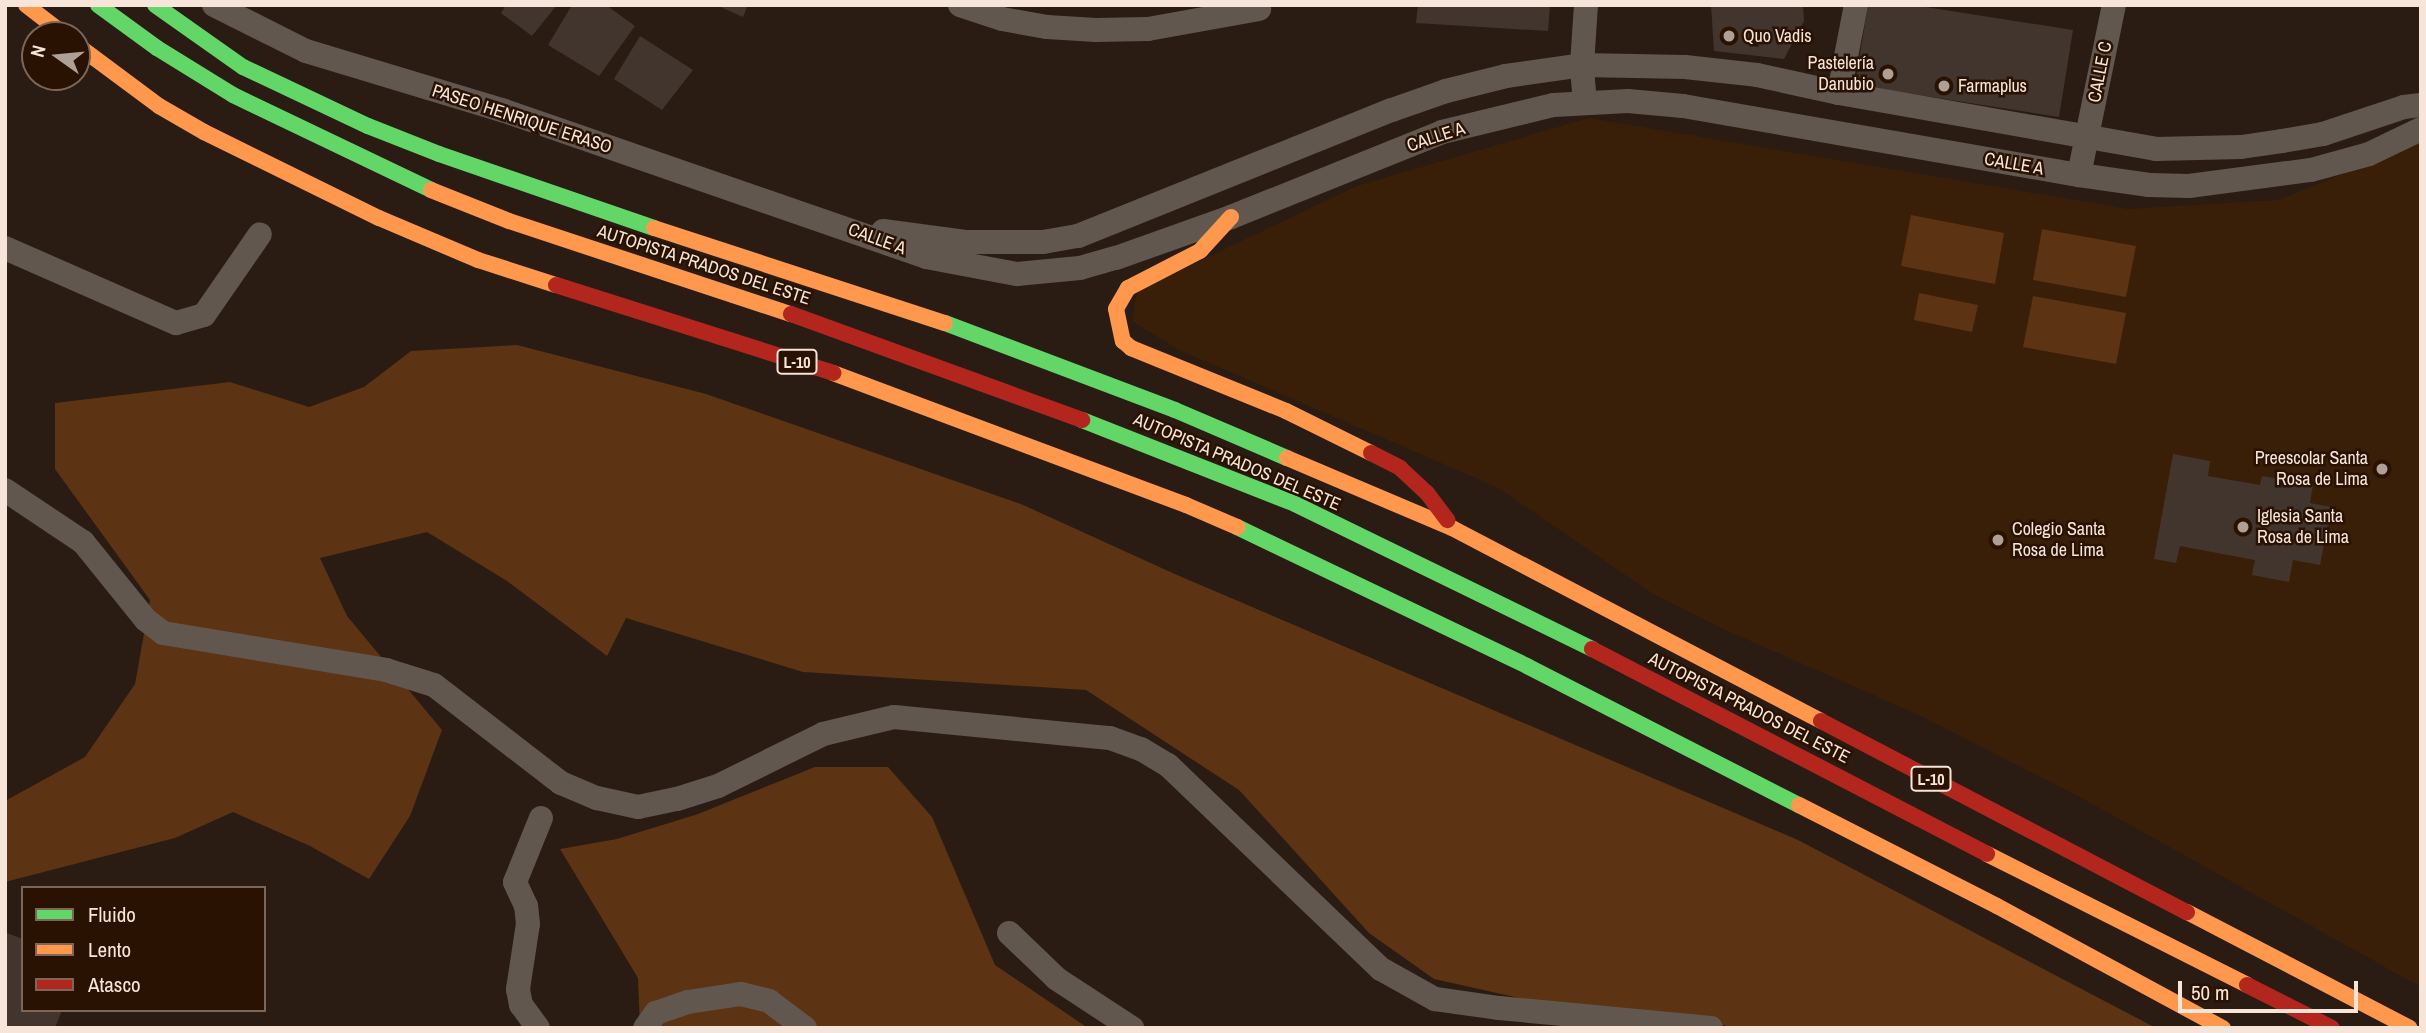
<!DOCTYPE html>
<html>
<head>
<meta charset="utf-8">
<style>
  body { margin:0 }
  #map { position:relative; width:2426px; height:1033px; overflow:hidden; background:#2a1c12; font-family:"Archivo Narrow",sans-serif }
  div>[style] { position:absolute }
  .built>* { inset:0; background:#3a1f08 }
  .green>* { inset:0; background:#5c3313 }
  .building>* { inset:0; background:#42352d }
  .street>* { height:24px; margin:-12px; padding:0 12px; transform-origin:12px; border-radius:12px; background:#61574f }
  .fast>* { height:16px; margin:-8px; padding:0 8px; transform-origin:8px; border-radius:8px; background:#63d668 }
  .slow>* { height:16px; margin:-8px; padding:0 8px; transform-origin:8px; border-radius:8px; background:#ff974d }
  .jam>* { height:16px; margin:-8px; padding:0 8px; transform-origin:8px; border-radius:8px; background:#b3261e }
  .dots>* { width:19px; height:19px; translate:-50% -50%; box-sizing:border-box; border:4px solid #291201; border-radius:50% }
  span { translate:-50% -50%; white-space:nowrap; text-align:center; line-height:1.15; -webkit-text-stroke:5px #291201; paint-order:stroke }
  .shield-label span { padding:2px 5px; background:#291201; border:2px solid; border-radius:5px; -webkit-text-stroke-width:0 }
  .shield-label { font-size:16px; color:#f7e5da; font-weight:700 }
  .poi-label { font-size:18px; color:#f7e5da }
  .left { translate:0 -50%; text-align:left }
  .right { translate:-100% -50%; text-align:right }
  .street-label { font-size:18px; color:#f7e5da }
  .frame { position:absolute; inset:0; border:7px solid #f7e5da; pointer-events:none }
  .legend { position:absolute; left:21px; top:886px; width:245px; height:126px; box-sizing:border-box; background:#291201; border:2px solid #7b6658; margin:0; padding:9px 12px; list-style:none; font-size:21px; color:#f7e5da }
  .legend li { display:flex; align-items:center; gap:14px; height:35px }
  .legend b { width:35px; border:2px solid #7b6658 }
  .north { position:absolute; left:21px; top:21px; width:70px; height:70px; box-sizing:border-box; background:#291201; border:2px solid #7b6658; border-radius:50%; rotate:285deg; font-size:19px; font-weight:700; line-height:28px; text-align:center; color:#f7e5da }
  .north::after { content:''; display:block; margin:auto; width:24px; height:32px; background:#af9f94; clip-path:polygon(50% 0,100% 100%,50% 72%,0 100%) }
  .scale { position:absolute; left:2178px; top:981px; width:180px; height:32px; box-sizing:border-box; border:4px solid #f7e5da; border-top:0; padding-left:9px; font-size:21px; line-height:24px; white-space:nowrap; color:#f7e5da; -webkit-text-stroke:5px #291201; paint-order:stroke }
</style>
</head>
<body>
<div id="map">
  <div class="built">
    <i style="clip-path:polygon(1589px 118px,2128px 209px,2279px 200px,2421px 142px,2421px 987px,2080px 797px,1919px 715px,1730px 632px,1652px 593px,1497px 487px,1179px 350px,1132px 321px,1137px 291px,1357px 186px)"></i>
  </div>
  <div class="green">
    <i style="clip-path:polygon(1911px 215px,2004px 233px,1995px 284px,1901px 266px)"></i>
    <i style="clip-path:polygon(2042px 229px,2136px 246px,2126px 297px,2033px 280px)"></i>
    <i style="clip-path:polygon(1919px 293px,1978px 305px,1972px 332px,1914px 320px)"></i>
    <i style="clip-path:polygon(2033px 296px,2126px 313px,2116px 364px,2023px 347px)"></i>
    <i style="clip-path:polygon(517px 345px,706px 394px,1021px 504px,1177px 575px,1798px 840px,2156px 1028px,1734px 1028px,1708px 1021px,1564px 1008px,1434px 979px,1369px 933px,1239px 790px,1086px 690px,803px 672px,626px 618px,607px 656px,507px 581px,427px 532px,320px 558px,347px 616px,442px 730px,410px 816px,369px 879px,310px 846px,233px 812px,175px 838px,5px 882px,5px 801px,85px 757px,135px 684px,150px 600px,55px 469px,55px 403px,230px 382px,309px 407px,364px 387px,411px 351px)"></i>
    <i style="clip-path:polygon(815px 767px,888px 767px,932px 817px,995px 965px,1088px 1028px,640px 1028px,638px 978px,560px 849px,617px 839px,698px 814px)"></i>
  </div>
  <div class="building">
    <i style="clip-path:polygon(506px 5px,557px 5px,532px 36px,501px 13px)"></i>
    <i style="clip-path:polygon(572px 5px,606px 5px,635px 26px,599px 76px,548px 45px)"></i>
    <i style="clip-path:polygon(716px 5px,748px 5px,743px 17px)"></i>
    <i style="clip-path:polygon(1418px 5px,1550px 5px,1548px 31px,1416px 23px)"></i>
    <i style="clip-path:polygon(1711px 5px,1803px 5px,1804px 21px,1784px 59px,1714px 51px)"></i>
    <i style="clip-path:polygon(1868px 5px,1913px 5px,2073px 30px,2059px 117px,1855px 85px)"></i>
    <i style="clip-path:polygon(640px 36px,693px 70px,662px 110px,614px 79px)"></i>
    <i style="clip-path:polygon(2173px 454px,2210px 461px,2208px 476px,2260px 485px,2262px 476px,2313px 485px,2310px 503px,2331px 507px,2320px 565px,2293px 560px,2289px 582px,2252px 575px,2255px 560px,2180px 546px,2176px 563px,2154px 559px)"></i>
    <i style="clip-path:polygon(7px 933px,23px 939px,23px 1010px,62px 1010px,55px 1028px,5px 1028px)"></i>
  </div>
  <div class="street">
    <i style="left:214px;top:5px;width:103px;rotate:26.6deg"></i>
    <i style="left:306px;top:51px;width:205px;rotate:16.8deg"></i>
    <i style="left:502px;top:110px;width:449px;rotate:19.1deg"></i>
    <i style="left:926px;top:257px;width:93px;rotate:10.6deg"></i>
    <i style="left:1017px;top:274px;width:63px;rotate:-5.4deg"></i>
    <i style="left:1080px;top:268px;width:37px;rotate:-16deg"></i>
    <i style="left:1116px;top:258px;width:122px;rotate:-19.6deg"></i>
    <i style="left:1231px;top:217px;width:227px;rotate:-21.9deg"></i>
    <i style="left:1442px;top:132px;width:115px;rotate:-13.6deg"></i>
    <i style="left:1554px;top:105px;width:74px;rotate:-3.1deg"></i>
    <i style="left:1628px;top:101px;width:55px;rotate:5.2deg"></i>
    <i style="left:1683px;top:106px;width:402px;rotate:9.9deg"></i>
    <i style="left:2079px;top:175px;width:71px;rotate:8.1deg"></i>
    <i style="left:2149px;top:185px;width:40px;rotate:1.4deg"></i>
    <i style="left:2189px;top:186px;width:123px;rotate:-7.5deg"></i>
    <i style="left:2311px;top:170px;width:60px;rotate:-15.4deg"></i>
    <i style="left:2369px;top:154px;width:58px;rotate:-25.7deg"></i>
    <i style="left:960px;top:5px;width:44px;rotate:18.4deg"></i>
    <i style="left:1002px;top:19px;width:46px;rotate:10.1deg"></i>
    <i style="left:1047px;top:27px;width:49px;rotate:3.5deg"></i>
    <i style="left:1096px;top:30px;width:52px;rotate:-1.1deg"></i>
    <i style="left:1148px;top:29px;width:113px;rotate:-10.2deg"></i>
    <i style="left:1839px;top:93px;width:90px;rotate:-79.1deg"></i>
    <i style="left:1585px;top:103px;width:38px;rotate:-95deg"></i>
    <i style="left:1582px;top:65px;width:60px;rotate:-86.2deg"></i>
    <i style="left:2079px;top:175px;width:174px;rotate:-78.4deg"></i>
    <i style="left:883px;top:231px;width:85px;rotate:7.5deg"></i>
    <i style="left:967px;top:242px;width:76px"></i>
    <i style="left:1043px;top:242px;width:36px;rotate:-10deg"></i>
    <i style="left:1078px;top:236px;width:338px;rotate:-21.9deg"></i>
    <i style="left:1392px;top:110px;width:57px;rotate:-19.4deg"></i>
    <i style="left:1446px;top:91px;width:62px;rotate:-14deg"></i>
    <i style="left:1506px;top:76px;width:77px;rotate:-8.2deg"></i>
    <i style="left:1582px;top:65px;width:103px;rotate:1.1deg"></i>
    <i style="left:1685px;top:67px;width:72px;rotate:6.3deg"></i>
    <i style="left:1757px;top:75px;width:84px;rotate:12.4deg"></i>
    <i style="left:1839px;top:93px;width:322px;rotate:10deg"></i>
    <i style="left:2156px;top:149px;width:85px;rotate:-1.3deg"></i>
    <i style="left:2241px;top:147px;width:41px;rotate:-8.3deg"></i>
    <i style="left:2282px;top:141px;width:42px;rotate:-9.7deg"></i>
    <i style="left:2323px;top:134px;width:85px;rotate:-18.4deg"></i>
    <i style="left:2404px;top:107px;width:17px;rotate:-7deg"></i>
    <i style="left:5px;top:248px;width:187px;rotate:23.7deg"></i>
    <i style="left:176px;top:323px;width:29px;rotate:-16deg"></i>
    <i style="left:204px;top:315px;width:98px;rotate:-55.3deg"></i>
    <i style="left:5px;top:490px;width:94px;rotate:33.7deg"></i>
    <i style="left:83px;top:542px;width:100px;rotate:51.1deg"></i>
    <i style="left:146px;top:620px;width:21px;rotate:37deg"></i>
    <i style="left:163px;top:633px;width:226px;rotate:9.4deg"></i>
    <i style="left:386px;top:670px;width:50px;rotate:17.4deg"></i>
    <i style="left:434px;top:685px;width:160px;rotate:37.7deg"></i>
    <i style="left:561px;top:783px;width:39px;rotate:23deg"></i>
    <i style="left:597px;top:798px;width:42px;rotate:12.4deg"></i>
    <i style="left:638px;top:807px;width:40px;rotate:-12deg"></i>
    <i style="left:677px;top:799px;width:43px;rotate:-17.6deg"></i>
    <i style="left:718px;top:786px;width:117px;rotate:-26.3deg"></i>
    <i style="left:823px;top:734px;width:73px;rotate:-13.5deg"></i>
    <i style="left:894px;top:717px;width:217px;rotate:5.6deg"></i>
    <i style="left:1110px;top:738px;width:33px;rotate:20deg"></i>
    <i style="left:1141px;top:749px;width:31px;rotate:31deg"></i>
    <i style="left:1168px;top:765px;width:295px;rotate:43.8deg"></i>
    <i style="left:1381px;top:969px;width:62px;rotate:29.1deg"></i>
    <i style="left:1435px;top:999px;width:65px;rotate:8deg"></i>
    <i style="left:1499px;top:1008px;width:213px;rotate:5.4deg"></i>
    <i style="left:1009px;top:933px;width:66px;rotate:43.8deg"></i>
    <i style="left:1057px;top:979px;width:90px;rotate:33.2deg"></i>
    <i style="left:538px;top:1028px;width:29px;rotate:-126deg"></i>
    <i style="left:521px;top:1005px;width:16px;rotate:-101deg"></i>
    <i style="left:518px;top:989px;width:66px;rotate:-81.3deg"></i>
    <i style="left:528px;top:924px;width:18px;rotate:-96deg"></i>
    <i style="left:526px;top:906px;width:26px;rotate:-115deg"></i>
    <i style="left:515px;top:882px;width:69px;rotate:-67.9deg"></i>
    <i style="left:645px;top:1028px;width:19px;rotate:-54deg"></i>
    <i style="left:656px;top:1013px;width:34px;rotate:-19deg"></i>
    <i style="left:688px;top:1002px;width:54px;rotate:-8.6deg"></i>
    <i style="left:741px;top:994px;width:29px;rotate:14deg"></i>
    <i style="left:769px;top:1001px;width:45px;rotate:36.9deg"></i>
  </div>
  <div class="fast">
    <i style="left:98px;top:5px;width:73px;rotate:36.1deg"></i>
    <i style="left:157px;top:48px;width:89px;rotate:31.7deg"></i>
    <i style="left:233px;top:95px;width:220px;rotate:25.6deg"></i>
    <i style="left:155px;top:5px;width:108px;rotate:35.2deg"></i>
    <i style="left:243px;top:67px;width:138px;rotate:25.3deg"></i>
    <i style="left:368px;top:126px;width:76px;rotate:21.5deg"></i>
    <i style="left:439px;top:154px;width:227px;rotate:19deg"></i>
    <i style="left:945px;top:323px;width:246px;rotate:20.7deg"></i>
    <i style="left:1175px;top:410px;width:122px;rotate:23.2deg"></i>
    <i style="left:1082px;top:420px;width:229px;rotate:21.5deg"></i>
    <i style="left:1295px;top:504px;width:331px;rotate:26deg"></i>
    <i style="left:1237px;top:527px;width:322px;rotate:25.6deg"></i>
    <i style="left:1527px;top:666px;width:305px;rotate:27.1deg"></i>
  </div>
  <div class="slow">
    <i style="left:26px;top:5px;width:49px;rotate:37.6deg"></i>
    <i style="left:77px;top:45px;width:102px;rotate:36.6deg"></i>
    <i style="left:159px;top:106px;width:52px;rotate:30deg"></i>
    <i style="left:204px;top:132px;width:195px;rotate:26.2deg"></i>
    <i style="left:379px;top:218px;width:108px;rotate:23deg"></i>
    <i style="left:478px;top:260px;width:82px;rotate:17.8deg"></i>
    <i style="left:431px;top:190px;width:84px;rotate:21.7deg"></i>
    <i style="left:509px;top:221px;width:297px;rotate:18.3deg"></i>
    <i style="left:1231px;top:217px;width:46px;rotate:132.4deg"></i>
    <i style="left:1200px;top:251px;width:81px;rotate:152.8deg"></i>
    <i style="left:1128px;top:288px;width:24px;rotate:120deg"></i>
    <i style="left:1116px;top:309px;width:33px;rotate:78deg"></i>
    <i style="left:1123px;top:341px;width:11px;rotate:41deg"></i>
    <i style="left:1131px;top:348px;width:167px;rotate:22.1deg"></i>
    <i style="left:1286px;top:411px;width:95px;rotate:26.3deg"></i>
    <i style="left:654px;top:228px;width:306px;rotate:18.1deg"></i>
    <i style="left:833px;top:373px;width:377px;rotate:20.5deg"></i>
    <i style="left:1186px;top:505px;width:56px;rotate:23.3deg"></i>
    <i style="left:1287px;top:458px;width:179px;rotate:23deg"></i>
    <i style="left:1452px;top:528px;width:416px;rotate:27.6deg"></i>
    <i style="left:1799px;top:805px;width:222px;rotate:27deg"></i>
    <i style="left:1997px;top:906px;width:257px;rotate:28.4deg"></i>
    <i style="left:1987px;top:854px;width:291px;rotate:26.7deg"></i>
    <i style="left:2187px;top:912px;width:251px;rotate:27.5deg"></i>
  </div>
  <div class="jam">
    <i style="left:556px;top:285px;width:291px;rotate:17.6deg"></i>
    <i style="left:791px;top:314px;width:310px;rotate:20deg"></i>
    <i style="left:1371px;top:453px;width:33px;rotate:27deg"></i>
    <i style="left:1400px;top:468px;width:37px;rotate:43deg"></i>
    <i style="left:1427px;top:493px;width:34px;rotate:53deg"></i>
    <i style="left:1592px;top:649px;width:445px;rotate:27.4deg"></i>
    <i style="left:1821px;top:721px;width:413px;rotate:27.6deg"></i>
    <i style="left:2247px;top:985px;width:95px;rotate:26.8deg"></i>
  </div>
  <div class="dots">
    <i style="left:1729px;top:36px;background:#af9f94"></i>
    <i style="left:1888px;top:74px;background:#af9f94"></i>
    <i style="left:1944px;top:86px;background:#af9f94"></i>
    <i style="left:2382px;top:469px;background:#af9f94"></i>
    <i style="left:2243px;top:527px;background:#af9f94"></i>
    <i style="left:1998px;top:540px;background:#af9f94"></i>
  </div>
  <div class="shield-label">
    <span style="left:797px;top:362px">L-10</span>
    <span style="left:1931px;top:779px">L-10</span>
  </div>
  <div class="poi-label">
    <span class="left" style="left:1743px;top:36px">Quo Vadis</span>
    <span class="right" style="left:1874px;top:74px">Pastelería<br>Danubio</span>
    <span class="left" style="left:1958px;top:86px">Farmaplus</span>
    <span class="right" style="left:2368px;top:469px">Preescolar Santa<br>Rosa de Lima</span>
    <span class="left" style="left:2257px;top:527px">Iglesia Santa<br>Rosa de Lima</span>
    <span class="left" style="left:2012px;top:540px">Colegio Santa<br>Rosa de Lima</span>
  </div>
  <div class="street-label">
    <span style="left:2100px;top:72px;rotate:-79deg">CALLE C</span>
    <span style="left:522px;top:119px;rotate:18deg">PASEO HENRIQUE ERASO</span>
    <span style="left:1436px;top:137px;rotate:-18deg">CALLE A</span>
    <span style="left:2014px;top:164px;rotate:10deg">CALLE A</span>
    <span style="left:877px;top:239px;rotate:20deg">CALLE A</span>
    <span style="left:704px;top:265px;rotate:18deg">AUTOPISTA PRADOS DEL ESTE</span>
    <span style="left:1237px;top:462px;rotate:23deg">AUTOPISTA PRADOS DEL ESTE</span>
    <span style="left:1749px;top:708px;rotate:27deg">AUTOPISTA PRADOS DEL ESTE</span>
  </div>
  <div class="frame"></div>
  <ul class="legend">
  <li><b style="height:9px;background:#63d668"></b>Fluido</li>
  <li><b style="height:9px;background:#ff974d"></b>Lento</li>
  <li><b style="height:9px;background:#b3261e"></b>Atasco</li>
  </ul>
  <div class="north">N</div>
  <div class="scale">50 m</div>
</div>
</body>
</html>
